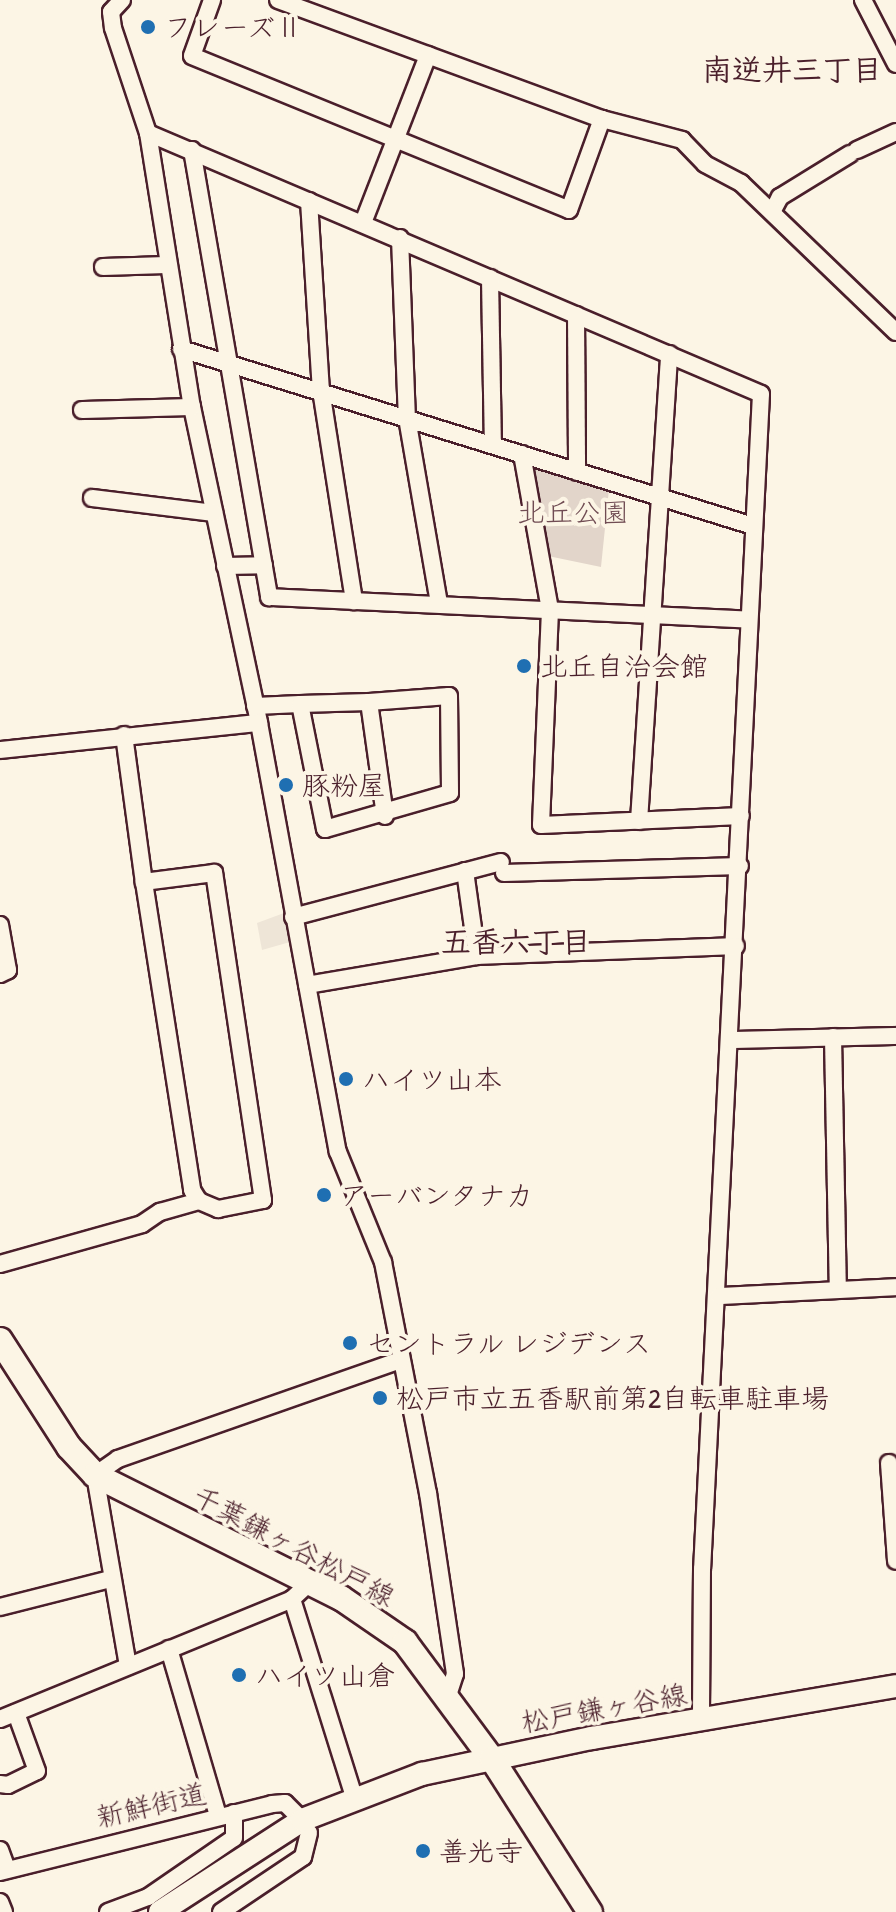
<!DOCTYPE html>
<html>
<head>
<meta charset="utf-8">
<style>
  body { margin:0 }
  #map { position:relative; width:896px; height:1912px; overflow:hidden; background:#fcf5e5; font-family:"Patrick Hand","Klee One",sans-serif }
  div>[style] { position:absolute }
  .built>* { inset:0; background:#eee5d7 }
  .green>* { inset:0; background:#e2d5ca }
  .roads { filter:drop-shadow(2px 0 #4a1f2b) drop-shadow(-2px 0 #4a1f2b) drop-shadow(0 2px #4a1f2b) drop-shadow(0 -2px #4a1f2b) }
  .street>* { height:16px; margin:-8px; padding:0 8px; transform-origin:8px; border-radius:8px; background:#fcf5e5 }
  .secondary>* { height:22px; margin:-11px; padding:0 11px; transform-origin:11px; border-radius:11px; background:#fcf5e5 }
  .primary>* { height:24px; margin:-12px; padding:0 12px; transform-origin:12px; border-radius:12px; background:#fcf5e5 }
  .dots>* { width:22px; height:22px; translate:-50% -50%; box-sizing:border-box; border:4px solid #fcf5e5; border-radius:50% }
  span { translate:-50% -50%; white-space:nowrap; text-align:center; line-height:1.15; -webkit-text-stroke:8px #fcf5e5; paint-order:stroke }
  .poi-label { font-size:28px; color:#4a1f2b }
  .left { translate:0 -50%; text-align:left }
  .park-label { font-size:28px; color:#704c53 }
  .street-label { font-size:28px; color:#4a1f2b }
  .neighbourhood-label { font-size:30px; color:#4a1f2b; font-weight:700 }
</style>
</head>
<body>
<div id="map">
  <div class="built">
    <i style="clip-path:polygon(284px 913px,290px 942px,262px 950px,257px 923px)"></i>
  </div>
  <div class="green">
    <i style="clip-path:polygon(532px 464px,609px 489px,601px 567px,548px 556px)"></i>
  </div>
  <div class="roads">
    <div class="street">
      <i style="left:122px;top:0;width:16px;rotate:133deg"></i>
      <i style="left:111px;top:12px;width:16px;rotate:83deg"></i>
      <i style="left:113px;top:28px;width:111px;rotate:71.6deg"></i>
      <i style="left:148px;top:133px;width:278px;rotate:80.9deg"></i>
      <i style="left:192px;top:407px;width:323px;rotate:78deg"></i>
      <i style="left:259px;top:723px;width:436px;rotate:79.6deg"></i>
      <i style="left:338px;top:1152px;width:119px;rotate:67.8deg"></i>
      <i style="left:383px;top:1262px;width:235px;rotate:79deg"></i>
      <i style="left:428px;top:1493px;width:183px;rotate:81.5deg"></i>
      <i style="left:455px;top:1674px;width:23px;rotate:108deg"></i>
      <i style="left:212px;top:0;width:59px;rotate:109.7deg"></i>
      <i style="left:192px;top:56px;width:407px;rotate:22.2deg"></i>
      <i style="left:569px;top:210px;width:97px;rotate:-70.1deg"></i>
      <i style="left:278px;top:0;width:345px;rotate:20.2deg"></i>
      <i style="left:602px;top:119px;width:83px;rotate:14.7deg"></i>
      <i style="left:682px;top:140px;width:33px;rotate:46deg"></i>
      <i style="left:705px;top:164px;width:41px;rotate:27.8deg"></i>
      <i style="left:741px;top:183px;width:215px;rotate:43.9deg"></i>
      <i style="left:863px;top:0;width:72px;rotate:62.7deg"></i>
      <i style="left:148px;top:133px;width:666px;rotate:23.06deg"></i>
      <i style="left:761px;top:394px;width:1176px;rotate:92.87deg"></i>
      <i style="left:702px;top:1569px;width:152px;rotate:90.4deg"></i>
      <i style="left:192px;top:150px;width:454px;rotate:80.2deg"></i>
      <i style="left:269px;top:597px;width:480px;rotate:2.7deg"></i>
      <i style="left:857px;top:150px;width:43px;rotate:-24.8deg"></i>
      <i style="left:309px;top:201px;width:189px;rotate:86.4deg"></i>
      <i style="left:321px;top:390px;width:214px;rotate:81.1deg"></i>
      <i style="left:772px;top:212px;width:17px;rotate:-62deg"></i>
      <i style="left:780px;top:197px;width:82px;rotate:-31.6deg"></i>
      <i style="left:363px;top:223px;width:180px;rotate:-68.8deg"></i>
      <i style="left:400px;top:238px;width:180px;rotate:87.8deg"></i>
      <i style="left:407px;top:418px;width:189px;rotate:80.2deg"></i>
      <i style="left:103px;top:267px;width:63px;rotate:-1.8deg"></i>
      <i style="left:490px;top:278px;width:167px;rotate:89deg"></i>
      <i style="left:576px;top:315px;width:157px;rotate:89.6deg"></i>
      <i style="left:181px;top:349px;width:599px;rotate:17.19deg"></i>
      <i style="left:82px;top:410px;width:110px;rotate:-1.6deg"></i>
      <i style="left:522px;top:454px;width:158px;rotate:79.8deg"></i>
      <i style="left:550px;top:610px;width:215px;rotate:92.4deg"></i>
      <i style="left:541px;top:825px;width:200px;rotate:-2.6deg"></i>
      <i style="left:92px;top:498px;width:123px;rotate:7deg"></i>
      <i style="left:225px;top:566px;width:39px;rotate:-1deg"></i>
      <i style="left:369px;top:702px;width:115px;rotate:82deg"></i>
      <i style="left:255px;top:706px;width:45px;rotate:-2.5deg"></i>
      <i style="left:300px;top:704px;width:69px;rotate:-1.7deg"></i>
      <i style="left:369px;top:702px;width:80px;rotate:-4.3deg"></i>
      <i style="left:449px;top:696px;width:97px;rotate:89.4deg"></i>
      <i style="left:450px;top:793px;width:130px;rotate:163.9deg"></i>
      <i style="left:325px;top:829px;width:127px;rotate:-101.3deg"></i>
      <i style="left:124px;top:735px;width:148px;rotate:82.3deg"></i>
      <i style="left:144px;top:882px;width:312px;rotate:81.1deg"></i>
      <i style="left:192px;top:1190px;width:13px;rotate:58deg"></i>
      <i style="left:199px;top:1201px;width:21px;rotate:23deg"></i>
      <i style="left:218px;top:1209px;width:46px;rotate:-11.3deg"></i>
      <i style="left:263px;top:1200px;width:331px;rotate:-98.5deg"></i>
      <i style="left:214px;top:873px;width:71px;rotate:172.7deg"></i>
      <i style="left:0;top:750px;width:260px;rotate:-6deg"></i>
      <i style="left:639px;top:821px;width:468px;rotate:-86.3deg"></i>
      <i style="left:465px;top:871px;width:86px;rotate:82deg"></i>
      <i style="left:504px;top:873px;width:236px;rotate:-1.7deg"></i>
      <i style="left:293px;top:917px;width:215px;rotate:-14.8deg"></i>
      <i style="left:0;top:925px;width:46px;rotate:79.9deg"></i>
      <i style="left:8px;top:970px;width:9px;rotate:153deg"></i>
      <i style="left:307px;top:985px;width:172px;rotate:-9.7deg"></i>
      <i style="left:477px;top:956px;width:259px;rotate:-2.2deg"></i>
      <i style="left:833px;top:1037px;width:252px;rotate:88.9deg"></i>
      <i style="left:732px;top:1040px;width:164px;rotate:-1.4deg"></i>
      <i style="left:0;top:1264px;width:148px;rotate:-15.7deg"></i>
      <i style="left:142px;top:1224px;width:22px;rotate:-34deg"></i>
      <i style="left:160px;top:1212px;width:41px;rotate:-15.8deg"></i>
      <i style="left:719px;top:1296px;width:177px;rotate:-2.9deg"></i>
      <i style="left:889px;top:1463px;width:98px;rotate:85.9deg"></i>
      <i style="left:292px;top:1599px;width:211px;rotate:72.6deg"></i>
      <i style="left:0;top:1607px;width:114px;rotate:-14.2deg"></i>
      <i style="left:169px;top:1649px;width:173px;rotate:73.6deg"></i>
      <i style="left:128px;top:1666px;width:194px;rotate:-99.8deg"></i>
      <i style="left:95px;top:1475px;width:28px;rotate:-35deg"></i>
      <i style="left:118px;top:1459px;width:299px;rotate:-19.3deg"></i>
      <i style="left:0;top:1719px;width:316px;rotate:-22.3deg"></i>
      <i style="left:292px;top:1599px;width:23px;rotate:-43deg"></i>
      <i style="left:0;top:1784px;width:8px;rotate:7deg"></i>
      <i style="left:8px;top:1785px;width:32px;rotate:-26deg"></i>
      <i style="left:37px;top:1771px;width:62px;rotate:-109.9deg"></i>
      <i style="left:0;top:1850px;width:20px;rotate:70deg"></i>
      <i style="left:0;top:1872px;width:280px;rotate:-14deg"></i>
      <i style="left:272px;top:1804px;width:13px;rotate:-4deg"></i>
      <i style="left:285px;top:1803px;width:24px;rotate:45deg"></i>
      <i style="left:0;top:1902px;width:11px;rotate:68deg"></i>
      <i style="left:108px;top:1912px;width:43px;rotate:-20.6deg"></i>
      <i style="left:148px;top:1897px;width:104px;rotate:-34.5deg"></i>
      <i style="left:234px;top:1838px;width:25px;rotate:-90deg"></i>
      <i style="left:221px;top:1912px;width:99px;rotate:-33.9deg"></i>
      <i style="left:303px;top:1857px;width:25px;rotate:-76deg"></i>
    </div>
    <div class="secondary">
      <i style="left:160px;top:1912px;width:169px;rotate:-32.9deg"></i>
      <i style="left:302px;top:1820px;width:129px;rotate:-21deg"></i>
      <i style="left:422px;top:1774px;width:174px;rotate:-12deg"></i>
      <i style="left:592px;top:1738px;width:308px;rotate:-9.7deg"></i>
    </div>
    <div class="primary">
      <i style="left:0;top:1340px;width:127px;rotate:57.2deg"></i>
      <i style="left:69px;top:1447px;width:38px;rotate:47deg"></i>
      <i style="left:95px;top:1475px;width:275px;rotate:26.6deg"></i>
      <i style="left:341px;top:1598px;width:78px;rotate:34.5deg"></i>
      <i style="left:405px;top:1642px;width:146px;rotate:53.4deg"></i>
      <i style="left:492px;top:1759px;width:182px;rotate:57.4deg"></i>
    </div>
  </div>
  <div class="dots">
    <i style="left:148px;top:27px;background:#1f6fb2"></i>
    <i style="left:524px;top:666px;background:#1f6fb2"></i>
    <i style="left:286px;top:785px;background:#1f6fb2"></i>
    <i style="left:346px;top:1079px;background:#1f6fb2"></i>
    <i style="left:324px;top:1195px;background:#1f6fb2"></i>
    <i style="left:350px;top:1343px;background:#1f6fb2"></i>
    <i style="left:380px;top:1398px;background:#1f6fb2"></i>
    <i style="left:239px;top:1675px;background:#1f6fb2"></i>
    <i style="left:423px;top:1851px;background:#1f6fb2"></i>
  </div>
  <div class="poi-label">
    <span class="left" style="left:164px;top:27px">フレーズⅡ</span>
    <span class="left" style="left:540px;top:666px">北丘自治会館</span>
    <span class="left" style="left:302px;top:785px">豚粉屋</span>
    <span class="left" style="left:362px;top:1079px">ハイツ山本</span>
    <span class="left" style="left:340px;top:1195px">アーバンタナカ</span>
    <span class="left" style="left:366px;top:1343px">セントラル レジデンス</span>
    <span class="left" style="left:396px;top:1398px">松戸市立五香駅前第2自転車駐車場</span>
    <span class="left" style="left:255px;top:1675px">ハイツ山倉</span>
    <span class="left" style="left:439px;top:1851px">善光寺</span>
  </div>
  <div class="park-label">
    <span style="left:573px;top:512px">北丘公園</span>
  </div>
  <div class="street-label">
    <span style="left:294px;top:1546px;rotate:28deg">千葉鎌ヶ谷松戸線</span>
    <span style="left:604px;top:1708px;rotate:-10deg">松戸鎌ヶ谷線</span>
    <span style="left:151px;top:1805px;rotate:-13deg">新鮮街道</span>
  </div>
  <div class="neighbourhood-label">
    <span style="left:792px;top:69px">南逆井三丁目</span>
    <span style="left:516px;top:941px">五香六丁目</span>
  </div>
</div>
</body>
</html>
